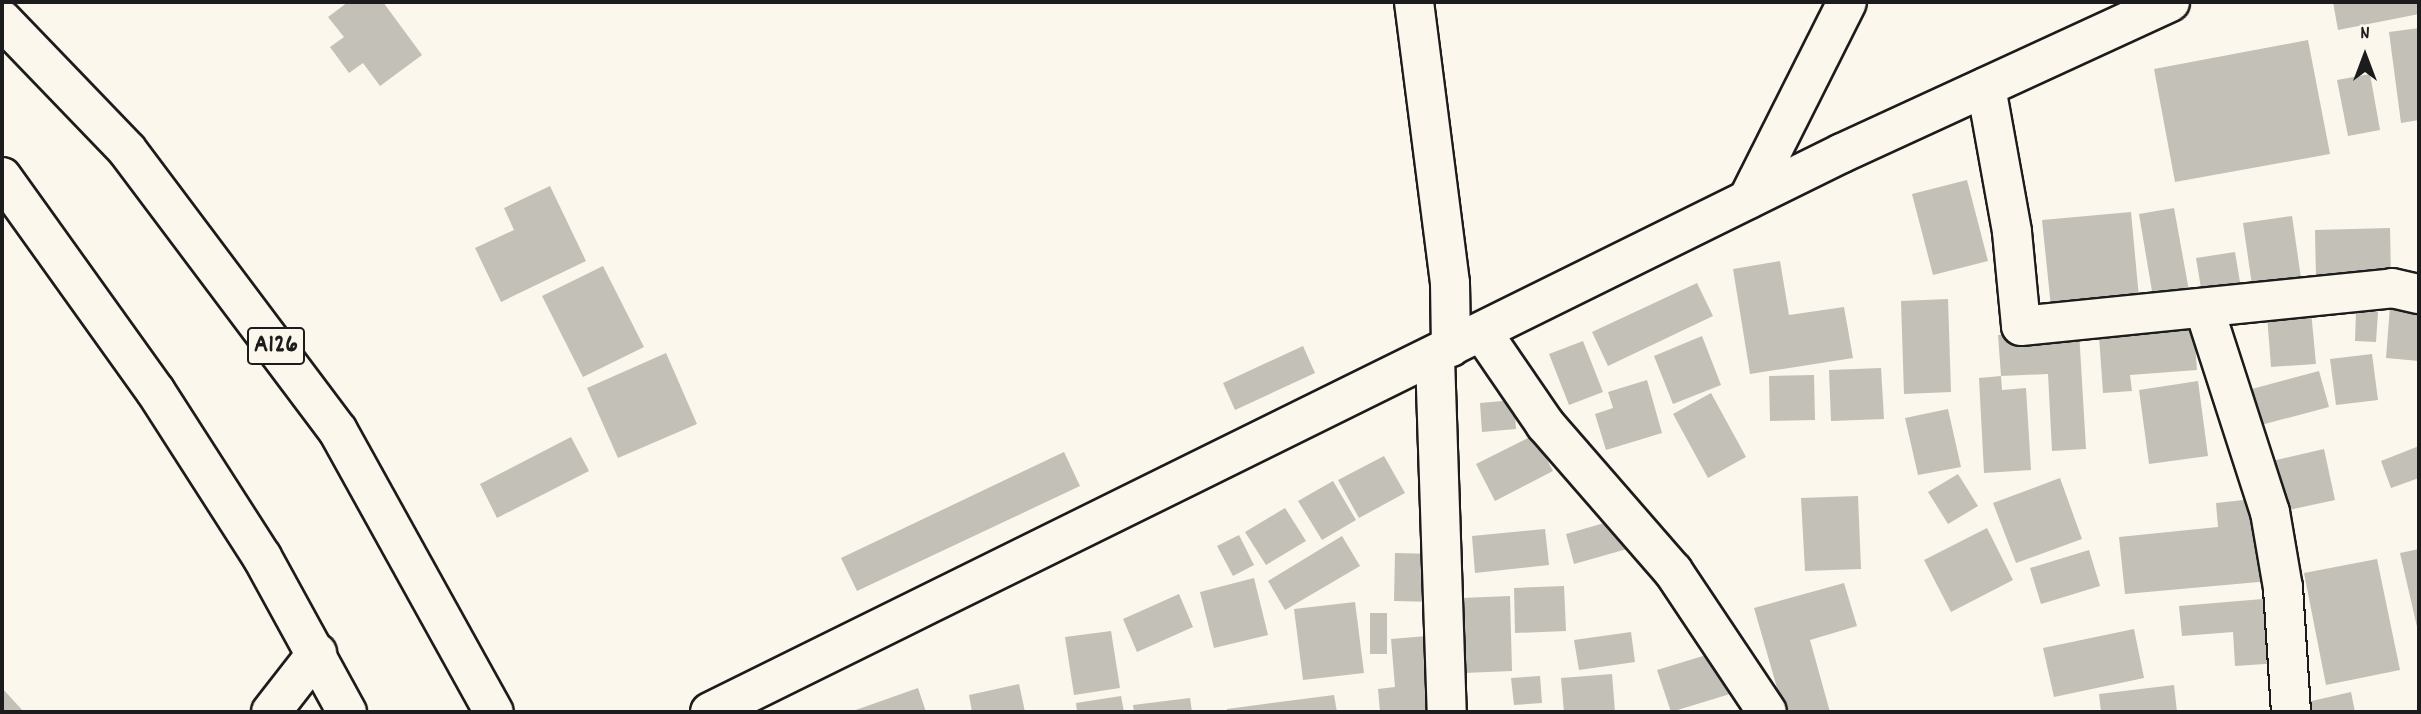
<!DOCTYPE html>
<html>
<head>
<meta charset="utf-8">
<style>
  body { margin:0 }
  #map { position:relative; width:2421px; height:714px; overflow:hidden; background:#fbf7ec; font-family:Dekko,sans-serif }
  div>[style] { position:absolute }
  .building>* { inset:0; background:#c3c0b8 }
  .roads { filter:drop-shadow(2px 0 #1c1c1c) drop-shadow(-2px 0 #1c1c1c) drop-shadow(0 2px #1c1c1c) drop-shadow(0 -2px #1c1c1c) }
  .street>* { height:38px; margin:-19px; padding:0 19px; transform-origin:19px; border-radius:19px; background:#fbf7ec }
  .highway>* { height:38px; margin:-19px; padding:0 19px; transform-origin:19px; border-radius:19px; background:#fbf7ec }
  span { translate:-50% -50%; white-space:nowrap; text-align:center; line-height:1.15; -webkit-text-stroke:6px #fbf7ec; paint-order:stroke }
  .shield-label span { padding:2px 5px; background:#fbf7ec; border:2px solid; border-radius:5px; -webkit-text-stroke-width:0 }
  .shield-label { font-size:26px; color:#1c1c1c; font-weight:700 }
  .frame { position:absolute; inset:0; border:4px solid #1c1c1c; pointer-events:none }
  .north { position:absolute; left:2330px; top:21px; width:70px; height:70px; -webkit-text-stroke:5px #fbf7ec; paint-order:stroke; rotate:0deg; font-size:19px; font-weight:700; line-height:28px; text-align:center; color:#1c1c1c }
  .north::after { content:''; display:block; margin:auto; width:24px; height:32px; background:#1c1c1c; clip-path:polygon(50% 0,100% 100%,50% 72%,0 100%) }
</style>
</head>
<body>
<div id="map">
  <div class="building">
    <i style="clip-path:polygon(348px 2px,383px 2px,422px 55px,380px 86px,363px 63px,349px 73px,330px 47px,344px 37px,328px 17px)"></i>
    <i style="clip-path:polygon(2333px 2px,2419px 2px,2419px 14px,2338px 30px)"></i>
    <i style="clip-path:polygon(2419px 28px,2419px 120px,2401px 123px,2389px 32px)"></i>
    <i style="clip-path:polygon(2308px 40px,2330px 154px,2175px 182px,2154px 69px)"></i>
    <i style="clip-path:polygon(2370px 74px,2380px 130px,2348px 136px,2337px 80px)"></i>
    <i style="clip-path:polygon(1967px 180px,1988px 261px,1933px 275px,1912px 194px)"></i>
    <i style="clip-path:polygon(550px 186px,586px 261px,501px 302px,475px 248px,514px 230px,504px 208px)"></i>
    <i style="clip-path:polygon(2174px 208px,2189px 291px,2153px 297px,2139px 214px)"></i>
    <i style="clip-path:polygon(2131px 212px,2139px 298px,2051px 307px,2042px 220px)"></i>
    <i style="clip-path:polygon(2292px 216px,2302px 285px,2253px 292px,2243px 223px)"></i>
    <i style="clip-path:polygon(2390px 228px,2391px 277px,2316px 279px,2315px 230px)"></i>
    <i style="clip-path:polygon(2235px 252px,2241px 288px,2202px 294px,2196px 258px)"></i>
    <i style="clip-path:polygon(1780px 261px,1789px 315px,1844px 307px,1853px 358px,1750px 374px,1733px 269px)"></i>
    <i style="clip-path:polygon(603px 266px,644px 347px,583px 377px,542px 296px)"></i>
    <i style="clip-path:polygon(1697px 283px,1713px 316px,1608px 366px,1592px 332px)"></i>
    <i style="clip-path:polygon(1948px 299px,1951px 392px,1904px 394px,1901px 301px)"></i>
    <i style="clip-path:polygon(2390px 306px,2419px 309px,2419px 361px,2386px 358px)"></i>
    <i style="clip-path:polygon(2311px 311px,2316px 364px,2271px 367px,2267px 315px)"></i>
    <i style="clip-path:polygon(2356px 311px,2378px 312px,2376px 342px,2355px 341px)"></i>
    <i style="clip-path:polygon(2194px 329px,2197px 370px,2130px 375px,2132px 391px,2103px 393px,2099px 336px)"></i>
    <i style="clip-path:polygon(2079px 331px,2086px 449px,2052px 451px,2048px 374px,2001px 376px,1998px 335px)"></i>
    <i style="clip-path:polygon(1702px 336px,1721px 385px,1673px 404px,1654px 356px)"></i>
    <i style="clip-path:polygon(1583px 341px,1603px 392px,1569px 405px,1549px 354px)"></i>
    <i style="clip-path:polygon(1303px 346px,1315px 373px,1235px 410px,1223px 383px)"></i>
    <i style="clip-path:polygon(666px 353px,697px 424px,618px 458px,587px 388px)"></i>
    <i style="clip-path:polygon(2372px 354px,2378px 400px,2336px 405px,2330px 359px)"></i>
    <i style="clip-path:polygon(1881px 368px,1884px 419px,1831px 421px,1829px 370px)"></i>
    <i style="clip-path:polygon(2319px 371px,2329px 407px,2261px 425px,2252px 389px)"></i>
    <i style="clip-path:polygon(1814px 375px,1815px 420px,1770px 421px,1769px 376px)"></i>
    <i style="clip-path:polygon(2001px 376px,2002px 390px,2026px 388px,2031px 470px,1984px 473px,1979px 378px)"></i>
    <i style="clip-path:polygon(1647px 380px,1662px 433px,1606px 450px,1595px 414px,1613px 408px,1608px 392px)"></i>
    <i style="clip-path:polygon(2198px 381px,2208px 456px,2149px 464px,2139px 390px)"></i>
    <i style="clip-path:polygon(1711px 393px,1746px 457px,1708px 478px,1673px 414px)"></i>
    <i style="clip-path:polygon(1514px 400px,1516px 429px,1482px 432px,1480px 403px)"></i>
    <i style="clip-path:polygon(1948px 409px,1961px 467px,1918px 475px,1905px 418px)"></i>
    <i style="clip-path:polygon(1534px 435px,1553px 471px,1495px 501px,1476px 464px)"></i>
    <i style="clip-path:polygon(571px 437px,589px 471px,497px 518px,480px 484px)"></i>
    <i style="clip-path:polygon(2419px 446px,2419px 478px,2391px 488px,2381px 461px)"></i>
    <i style="clip-path:polygon(2324px 449px,2335px 500px,2284px 511px,2272px 461px)"></i>
    <i style="clip-path:polygon(1064px 452px,1080px 486px,857px 591px,841px 558px)"></i>
    <i style="clip-path:polygon(1384px 456px,1405px 493px,1359px 518px,1338px 480px)"></i>
    <i style="clip-path:polygon(1958px 474px,1978px 506px,1948px 524px,1928px 492px)"></i>
    <i style="clip-path:polygon(2060px 478px,2082px 539px,2016px 563px,1993px 503px)"></i>
    <i style="clip-path:polygon(1333px 481px,1356px 520px,1322px 540px,1298px 501px)"></i>
    <i style="clip-path:polygon(1858px 496px,1861px 569px,1805px 571px,1801px 498px)"></i>
    <i style="clip-path:polygon(2262px 498px,2270px 581px,2125px 594px,2119px 537px,2218px 527px,2216px 503px)"></i>
    <i style="clip-path:polygon(1285px 508px,1306px 541px,1266px 565px,1245px 532px)"></i>
    <i style="clip-path:polygon(1625px 517px,1634px 547px,1574px 564px,1566px 534px)"></i>
    <i style="clip-path:polygon(1987px 528px,2013px 580px,1951px 612px,1924px 560px)"></i>
    <i style="clip-path:polygon(1545px 529px,1549px 565px,1475px 573px,1472px 536px)"></i>
    <i style="clip-path:polygon(1239px 535px,1254px 565px,1233px 576px,1217px 546px)"></i>
    <i style="clip-path:polygon(1342px 536px,1360px 566px,1285px 610px,1268px 581px)"></i>
    <i style="clip-path:polygon(2419px 549px,2419px 631px,2418px 631px,2400px 553px)"></i>
    <i style="clip-path:polygon(2089px 550px,2100px 586px,2041px 604px,2030px 568px)"></i>
    <i style="clip-path:polygon(1395px 553px,1435px 554px,1434px 602px,1394px 601px)"></i>
    <i style="clip-path:polygon(2377px 559px,2400px 670px,2326px 685px,2304px 573px)"></i>
    <i style="clip-path:polygon(1254px 578px,1268px 635px,1214px 648px,1200px 592px)"></i>
    <i style="clip-path:polygon(1844px 583px,1857px 626px,1810px 640px,1830px 712px,1784px 712px,1754px 608px)"></i>
    <i style="clip-path:polygon(1564px 586px,1566px 631px,1515px 633px,1514px 588px)"></i>
    <i style="clip-path:polygon(1179px 594px,1193px 627px,1137px 652px,1123px 619px)"></i>
    <i style="clip-path:polygon(1510px 596px,1512px 671px,1464px 673px,1461px 598px)"></i>
    <i style="clip-path:polygon(2275px 598px,2280px 663px,2235px 666px,2233px 632px,2182px 636px,2179px 606px)"></i>
    <i style="clip-path:polygon(1355px 602px,1364px 673px,1303px 680px,1294px 609px)"></i>
    <i style="clip-path:polygon(1370px 613px,1387px 613px,1387px 654px,1370px 654px)"></i>
    <i style="clip-path:polygon(2134px 629px,2144px 678px,2054px 697px,2043px 648px)"></i>
    <i style="clip-path:polygon(1111px 631px,1120px 688px,1074px 695px,1065px 637px)"></i>
    <i style="clip-path:polygon(1631px 632px,1635px 662px,1579px 670px,1574px 640px)"></i>
    <i style="clip-path:polygon(1427px 636px,1435px 712px,1380px 712px,1378px 689px,1395px 687px,1391px 639px)"></i>
    <i style="clip-path:polygon(1716px 652px,1730px 694px,1671px 712px,1657px 670px)"></i>
    <i style="clip-path:polygon(1612px 674px,1615px 712px,1564px 712px,1561px 678px)"></i>
    <i style="clip-path:polygon(1540px 676px,1542px 703px,1514px 705px,1511px 678px)"></i>
    <i style="clip-path:polygon(1019px 684px,1025px 712px,972px 712px,969px 695px)"></i>
    <i style="clip-path:polygon(2174px 685px,2177px 712px,2101px 712px,2099px 694px)"></i>
    <i style="clip-path:polygon(2px 688px,24px 712px,2px 712px)"></i>
    <i style="clip-path:polygon(918px 688px,926px 712px,850px 712px)"></i>
    <i style="clip-path:polygon(2351px 692px,2355px 712px,2305px 712px,2303px 703px)"></i>
    <i style="clip-path:polygon(1334px 695px,1337px 712px,1227px 712px,1227px 709px)"></i>
    <i style="clip-path:polygon(1121px 696px,1124px 712px,1077px 712px,1076px 703px)"></i>
    <i style="clip-path:polygon(1190px 698px,1192px 712px,1134px 712px,1133px 705px)"></i>
  </div>
  <div class="roads">
    <div class="street">
      <i style="left:1414px;top:2px;width:283px;rotate:82.7deg"></i>
      <i style="left:1450px;top:283px;width:64px;rotate:89.1deg"></i>
      <i style="left:1986px;top:87px;width:147px;rotate:79.8deg"></i>
      <i style="left:2012px;top:232px;width:94px;rotate:84.5deg"></i>
      <i style="left:2021px;top:326px;width:373px;rotate:-5.8deg"></i>
      <i style="left:2392px;top:288px;width:28px;rotate:13deg"></i>
      <i style="left:1748px;top:199px;width:220px;rotate:-63.3deg"></i>
      <i style="left:2204px;top:308px;width:214px;rotate:72.1deg"></i>
      <i style="left:2270px;top:512px;width:77px;rotate:80.3deg"></i>
      <i style="left:2283px;top:588px;width:124px;rotate:86.3deg"></i>
      <i style="left:1482px;top:332px;width:112px;rotate:55.6deg"></i>
      <i style="left:1545px;top:424px;width:195px;rotate:49deg"></i>
      <i style="left:1673px;top:571px;width:169px;rotate:56.3deg"></i>
      <i style="left:1435px;top:358px;width:354px;rotate:88.1deg"></i>
      <i style="left:271px;top:712px;width:75px;rotate:-52.1deg"></i>
      <i style="left:710px;top:712px;width:1262px;rotate:-26.28deg"></i>
      <i style="left:1842px;top:153px;width:361px;rotate:-24.7deg"></i>
    </div>
    <div class="highway">
      <i style="left:2px;top:20px;width:180px;rotate:46.1deg"></i>
      <i style="left:127px;top:150px;width:351px;rotate:53.1deg"></i>
      <i style="left:338px;top:431px;width:321px;rotate:61deg"></i>
      <i style="left:2px;top:177px;width:264px;rotate:54.4deg"></i>
      <i style="left:156px;top:392px;width:196px;rotate:57.3deg"></i>
      <i style="left:262px;top:557px;width:177px;rotate:61.3deg"></i>
    </div>
  </div>
  <div class="shield-label">
    <span style="left:276px;top:346px">A126</span>
  </div>
  <div class="frame"></div>
  <div class="north">N</div>
</div>
</body>
</html>
